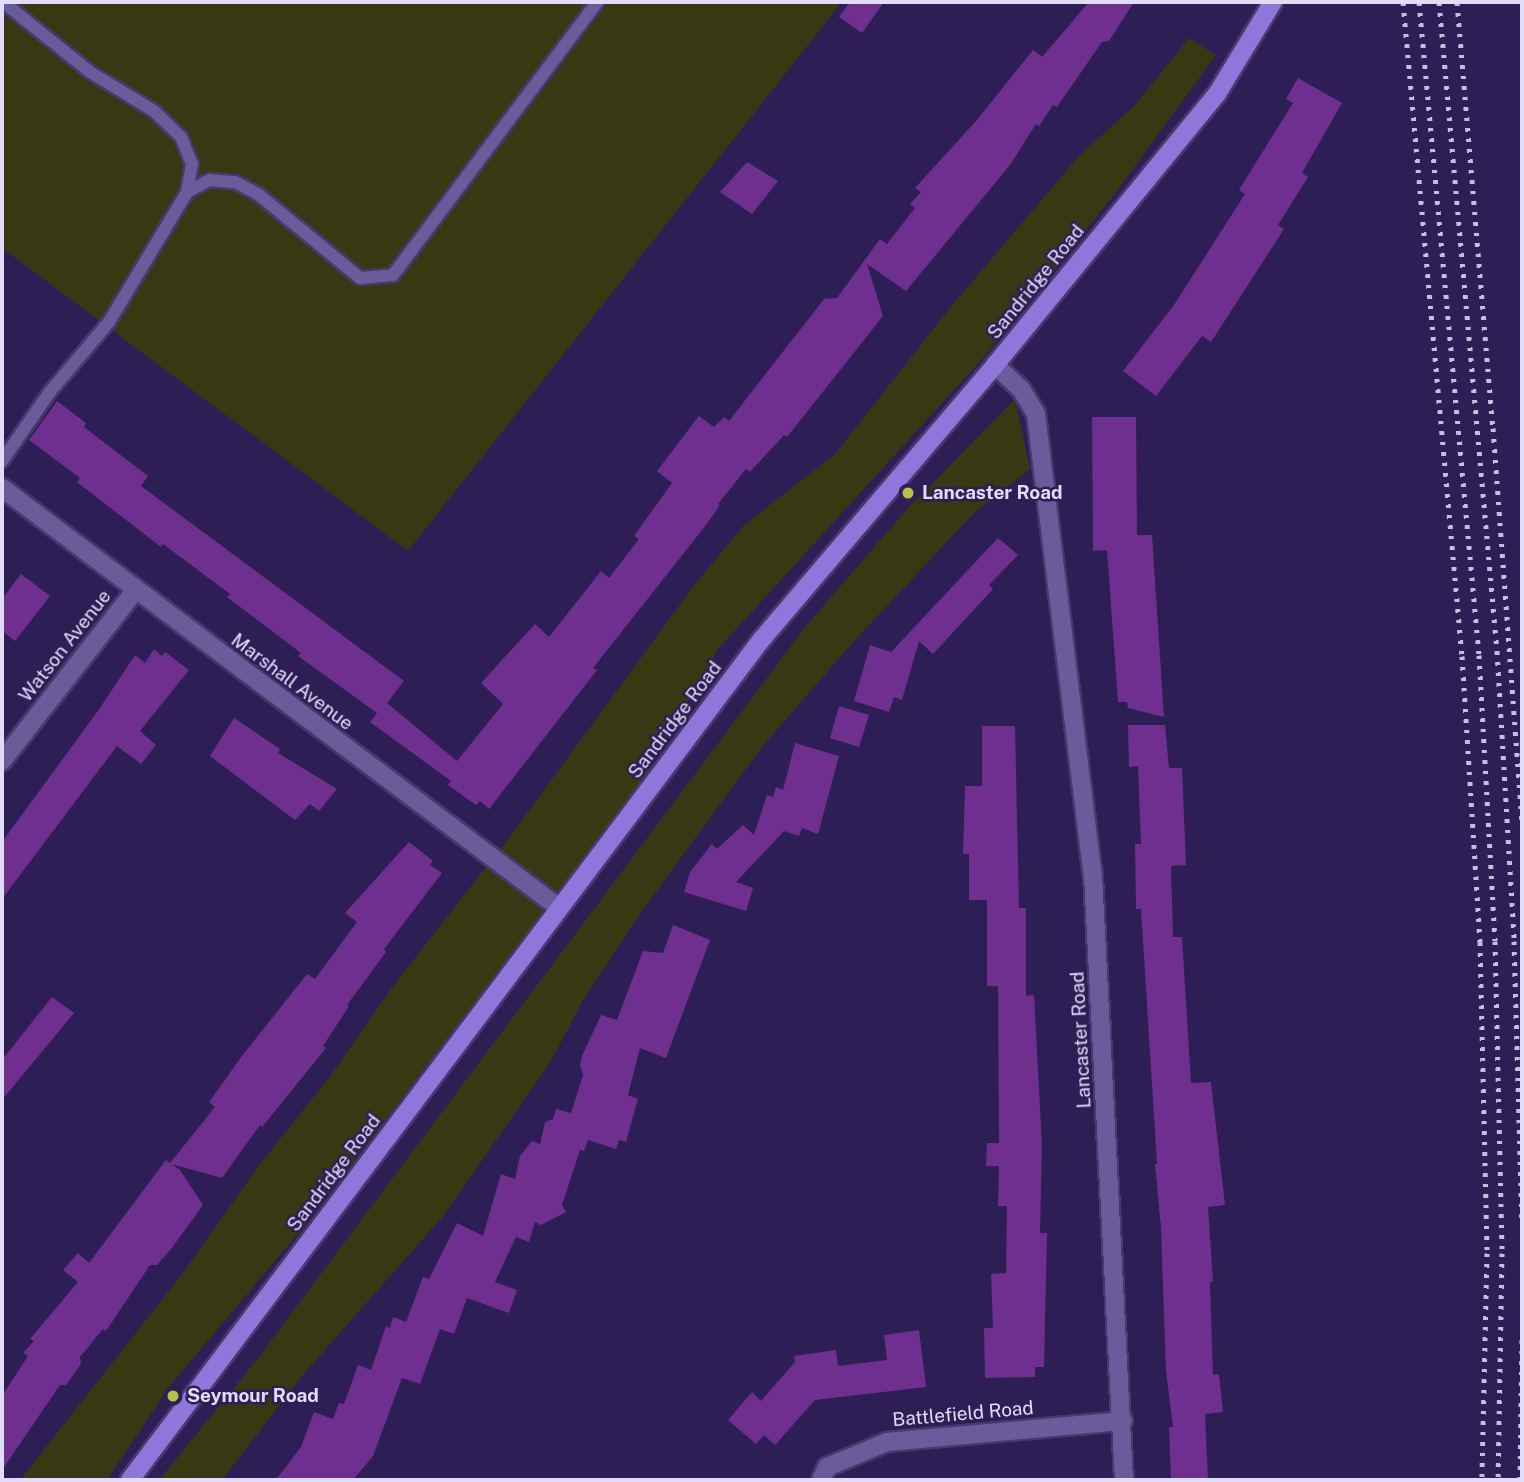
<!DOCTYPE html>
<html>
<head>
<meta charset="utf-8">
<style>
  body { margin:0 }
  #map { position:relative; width:1524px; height:1482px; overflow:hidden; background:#2e1e56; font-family:"Public Sans",sans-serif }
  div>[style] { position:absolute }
  .green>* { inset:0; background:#363911 }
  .building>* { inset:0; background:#6f2f8e }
  .roads { filter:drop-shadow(2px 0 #47396d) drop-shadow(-2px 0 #47396d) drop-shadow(0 2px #47396d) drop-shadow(0 -2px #47396d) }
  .service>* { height:12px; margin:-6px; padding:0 6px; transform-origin:6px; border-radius:6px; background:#6a5c9b }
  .minor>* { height:18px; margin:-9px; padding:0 9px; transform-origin:9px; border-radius:9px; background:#6a5c9b }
  .secondary>* { height:18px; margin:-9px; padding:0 9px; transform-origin:9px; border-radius:9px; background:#8e76db }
  .rail>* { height:5px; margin-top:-2.5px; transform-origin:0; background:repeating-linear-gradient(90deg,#c4bedf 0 3.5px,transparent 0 10.5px) }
  .dots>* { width:19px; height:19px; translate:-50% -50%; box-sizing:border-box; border:4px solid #2e1e56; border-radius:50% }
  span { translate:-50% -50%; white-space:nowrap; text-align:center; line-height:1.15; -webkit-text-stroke:5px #2e1e56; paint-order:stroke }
  .street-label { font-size:19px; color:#e1ddf9 }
  .poi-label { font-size:19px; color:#e1ddf9; font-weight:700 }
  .left { translate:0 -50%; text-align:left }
  .frame { position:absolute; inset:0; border:4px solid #e1ddf9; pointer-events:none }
</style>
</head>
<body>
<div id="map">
  <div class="green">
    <i style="clip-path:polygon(2px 2px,842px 2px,408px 551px,2px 248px)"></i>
    <i style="clip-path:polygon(1189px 38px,1216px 55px,1117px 191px,985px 356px,718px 649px,646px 775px,558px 907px,492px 861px,692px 588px,743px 526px,835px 454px,949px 309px,1078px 157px,1135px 105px)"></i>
    <i style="clip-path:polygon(1015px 399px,1030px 469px,975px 512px,855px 640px,762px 747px,642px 911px,582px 1002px,550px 1063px,444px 1215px,302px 1376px,222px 1480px,159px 1480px,255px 1362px,805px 627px,909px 507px)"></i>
    <i style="clip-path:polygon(486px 867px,546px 908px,307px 1223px,169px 1387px,107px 1480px,20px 1480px,183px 1273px,257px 1168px,331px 1075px,393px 986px)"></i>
  </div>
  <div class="building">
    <i style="clip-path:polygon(850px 2px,884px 2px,862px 33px,839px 17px)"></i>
    <i style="clip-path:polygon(1089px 2px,1134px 2px,1109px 41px,1102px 42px,1057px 107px,1053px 105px,1039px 126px,1036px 124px,1010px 165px,906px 291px,867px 264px,883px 316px,787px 437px,784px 435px,750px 472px,746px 469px,718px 504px,720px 505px,706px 525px,593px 668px,597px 670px,489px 809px,480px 801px,476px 805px,448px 785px,451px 781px,370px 722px,377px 713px,298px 656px,301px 653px,227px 597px,230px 594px,163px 544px,161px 547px,77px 482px,80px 478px,29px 440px,57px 401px,86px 423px,84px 427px,148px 476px,141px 486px,404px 681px,387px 703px,457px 761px,503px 704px,481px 683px,535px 624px,549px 637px,601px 571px,609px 578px,639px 539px,634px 536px,672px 483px,657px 471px,699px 416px,714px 427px,724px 417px,729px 421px,824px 299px,837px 298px,880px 239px,887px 244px,915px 208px,910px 204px,921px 192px,915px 188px,976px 121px,1033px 50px,1042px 57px)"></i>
    <i style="clip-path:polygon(1298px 78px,1342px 103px,1302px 173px,1308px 177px,1278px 225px,1284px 229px,1211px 342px,1202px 336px,1156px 396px,1123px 371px,1174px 305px,1245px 194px,1239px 190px,1293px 103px,1286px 99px)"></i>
    <i style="clip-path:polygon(747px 162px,778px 181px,752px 214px,720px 192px)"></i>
    <i style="clip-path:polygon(1092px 417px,1136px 417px,1137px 535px,1152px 535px,1164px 717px,1128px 708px,1127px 702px,1118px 702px,1107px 550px,1093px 551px)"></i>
    <i style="clip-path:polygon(998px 538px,1018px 555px,989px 585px,993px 589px,933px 654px,919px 641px,902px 700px,894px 697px,889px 712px,854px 701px,870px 645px,891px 652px)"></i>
    <i style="clip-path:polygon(21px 574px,50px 596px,15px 641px,2px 631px,2px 599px)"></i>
    <i style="clip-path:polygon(154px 649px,162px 656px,165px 652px,189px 670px,140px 731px,156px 745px,141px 764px,117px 746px,2px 899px,2px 842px,100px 708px,135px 655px,145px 663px)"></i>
    <i style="clip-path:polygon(839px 706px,869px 715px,859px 747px,830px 738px)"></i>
    <i style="clip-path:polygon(234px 718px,280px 749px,278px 753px,337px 789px,319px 811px,310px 804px,295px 820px,210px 756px)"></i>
    <i style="clip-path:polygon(1128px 725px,1165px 725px,1169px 768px,1182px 768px,1186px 865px,1171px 866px,1173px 937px,1182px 937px,1191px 1083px,1211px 1082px,1225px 1205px,1208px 1207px,1213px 1282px,1210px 1282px,1213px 1375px,1219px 1374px,1223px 1412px,1205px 1414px,1208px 1480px,1171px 1480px,1169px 1427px,1173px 1427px,1166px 1371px,1161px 1228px,1155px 1164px,1157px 1164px,1141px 909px,1136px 909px,1135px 844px,1141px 844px,1138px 766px,1129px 767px)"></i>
    <i style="clip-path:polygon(982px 726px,1015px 726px,1019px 908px,1026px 908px,1026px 996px,1034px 995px,1042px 1145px,1040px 1233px,1047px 1233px,1044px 1367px,1035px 1367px,1035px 1377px,985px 1378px,984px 1328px,993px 1328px,991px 1274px,1006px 1273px,1007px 1206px,998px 1206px,999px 1166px,986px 1166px,987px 1143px,999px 1143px,998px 986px,987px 986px,987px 900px,969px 900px,969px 854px,963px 854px,965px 786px,982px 786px)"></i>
    <i style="clip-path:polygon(795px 743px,839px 756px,818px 834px,802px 828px,799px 836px,784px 831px,736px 882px,753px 888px,746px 911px,684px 892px,690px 872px,712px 844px,717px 849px,743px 825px,754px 835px,767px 795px,773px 797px,776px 787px,783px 790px)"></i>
    <i style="clip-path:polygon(409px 842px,433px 861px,430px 865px,442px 873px,384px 949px,386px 952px,347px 1005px,349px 1006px,323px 1046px,326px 1048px,262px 1127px,260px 1125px,222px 1178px,171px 1164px,180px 1170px,203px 1205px,171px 1249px,157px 1265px,150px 1265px,106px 1331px,103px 1329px,80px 1357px,81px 1364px,66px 1385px,60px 1385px,2px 1470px,2px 1396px,28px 1356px,23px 1353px,34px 1341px,30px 1339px,78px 1282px,63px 1270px,78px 1253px,89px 1263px,166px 1160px,170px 1163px,215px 1107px,209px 1102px,242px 1056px,307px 974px,315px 979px,357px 922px,345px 913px)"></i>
    <i style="clip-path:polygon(673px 925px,710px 940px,666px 1058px,640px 1048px,628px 1095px,638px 1099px,626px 1142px,619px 1140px,616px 1149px,588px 1140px,584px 1151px,580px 1150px,562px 1205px,566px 1212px,541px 1225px,535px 1222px,529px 1242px,516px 1237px,495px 1282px,517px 1290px,509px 1313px,467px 1298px,454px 1334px,440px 1329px,420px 1384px,402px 1378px,373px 1456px,353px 1480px,276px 1480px,301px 1447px,314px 1412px,333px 1419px,339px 1403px,344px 1404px,358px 1365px,371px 1370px,386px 1326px,390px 1328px,393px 1317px,406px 1322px,423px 1277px,429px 1279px,457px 1223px,483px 1236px,501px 1174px,515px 1179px,520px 1156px,532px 1141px,540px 1144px,545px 1122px,553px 1119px,556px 1109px,571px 1113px,583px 1075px,580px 1065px,582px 1056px,601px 1015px,617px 1020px,643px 951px,663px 953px)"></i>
    <i style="clip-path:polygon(52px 997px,74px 1013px,2px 1100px,2px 1060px)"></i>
    <i style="clip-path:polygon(919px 1330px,926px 1387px,815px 1400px,775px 1445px,764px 1435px,756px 1444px,728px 1420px,752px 1392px,761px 1401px,795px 1362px,794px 1356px,836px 1350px,838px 1366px,887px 1360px,884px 1335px)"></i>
  </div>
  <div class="roads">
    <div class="service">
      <i style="left:3px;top:2px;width:112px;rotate:38.8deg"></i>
      <i style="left:90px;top:72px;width:75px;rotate:31.4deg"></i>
      <i style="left:154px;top:111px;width:37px;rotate:44deg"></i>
      <i style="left:181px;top:137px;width:29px;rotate:68deg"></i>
      <i style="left:192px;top:164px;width:28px;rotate:100deg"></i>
      <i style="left:187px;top:192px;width:26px;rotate:-28deg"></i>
      <i style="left:210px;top:180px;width:25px;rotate:5deg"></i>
      <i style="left:235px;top:182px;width:26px;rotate:28deg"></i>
      <i style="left:258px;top:194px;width:132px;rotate:39.5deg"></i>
      <i style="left:360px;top:278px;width:33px;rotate:-5deg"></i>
      <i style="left:393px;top:275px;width:341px;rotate:-53.2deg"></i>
      <i style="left:2px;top:461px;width:83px;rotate:-55.3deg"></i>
      <i style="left:49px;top:393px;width:93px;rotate:-49.8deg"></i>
      <i style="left:109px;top:322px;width:152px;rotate:-59deg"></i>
    </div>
    <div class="minor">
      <i style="left:995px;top:365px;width:35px;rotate:43deg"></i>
      <i style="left:1021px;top:389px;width:29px;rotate:59deg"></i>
      <i style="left:1036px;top:414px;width:465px;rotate:83deg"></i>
      <i style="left:1093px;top:875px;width:606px;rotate:87.07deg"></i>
      <i style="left:2px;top:488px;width:696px;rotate:37deg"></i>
      <i style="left:2px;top:761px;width:216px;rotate:-52deg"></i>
      <i style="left:821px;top:1480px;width:14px;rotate:-65deg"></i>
      <i style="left:827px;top:1467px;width:65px;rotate:-22.6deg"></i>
      <i style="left:887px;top:1442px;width:237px;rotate:-5.1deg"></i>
    </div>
    <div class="secondary">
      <i style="left:130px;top:1480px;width:1052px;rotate:-53.08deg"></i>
      <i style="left:762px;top:639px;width:360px;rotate:-49.6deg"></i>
      <i style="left:995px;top:365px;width:350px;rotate:-50.7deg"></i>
      <i style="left:1217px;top:94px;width:108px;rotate:-58.7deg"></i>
    </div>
  </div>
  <div class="rail">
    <i style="left:1403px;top:2px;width:657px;rotate:84.85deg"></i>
    <i style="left:1462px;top:656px;width:287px;rotate:86.4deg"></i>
    <i style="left:1480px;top:942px;width:311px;rotate:88.7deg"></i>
    <i style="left:1487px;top:1253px;width:227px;rotate:91.3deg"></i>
    <i style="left:1419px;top:2px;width:656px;rotate:84.75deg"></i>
    <i style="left:1479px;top:655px;width:286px;rotate:86.8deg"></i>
    <i style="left:1495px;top:941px;width:312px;rotate:88.7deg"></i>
    <i style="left:1502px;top:1253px;width:227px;rotate:91deg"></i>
    <i style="left:1439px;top:2px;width:652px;rotate:84.89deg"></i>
    <i style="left:1497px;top:651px;width:290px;rotate:86.6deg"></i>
    <i style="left:1514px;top:941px;width:281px;rotate:88.4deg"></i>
    <i style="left:1457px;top:2px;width:428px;rotate:85.2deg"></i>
    <i style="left:1493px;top:428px;width:395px;rotate:85.8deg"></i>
    <i style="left:1520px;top:1480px;width:148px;rotate:-89.2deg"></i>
  </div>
  <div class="dots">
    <i style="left:908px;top:493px;background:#b9c046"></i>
    <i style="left:173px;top:1396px;background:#b9c046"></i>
  </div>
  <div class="street-label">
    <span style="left:1036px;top:282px;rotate:-51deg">Sandridge Road</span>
    <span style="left:65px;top:646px;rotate:-52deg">Watson Avenue</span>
    <span style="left:292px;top:682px;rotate:37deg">Marshall Avenue</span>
    <span style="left:675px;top:720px;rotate:-53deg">Sandridge Road</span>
    <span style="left:1081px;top:1040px;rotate:-93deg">Lancaster Road</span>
    <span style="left:334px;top:1173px;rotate:-53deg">Sandridge Road</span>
    <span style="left:963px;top:1414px;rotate:-5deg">Battlefield Road</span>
  </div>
  <div class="poi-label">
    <span class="left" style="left:922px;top:493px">Lancaster Road</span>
    <span class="left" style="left:187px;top:1396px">Seymour Road</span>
  </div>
  <div class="frame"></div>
</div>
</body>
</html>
